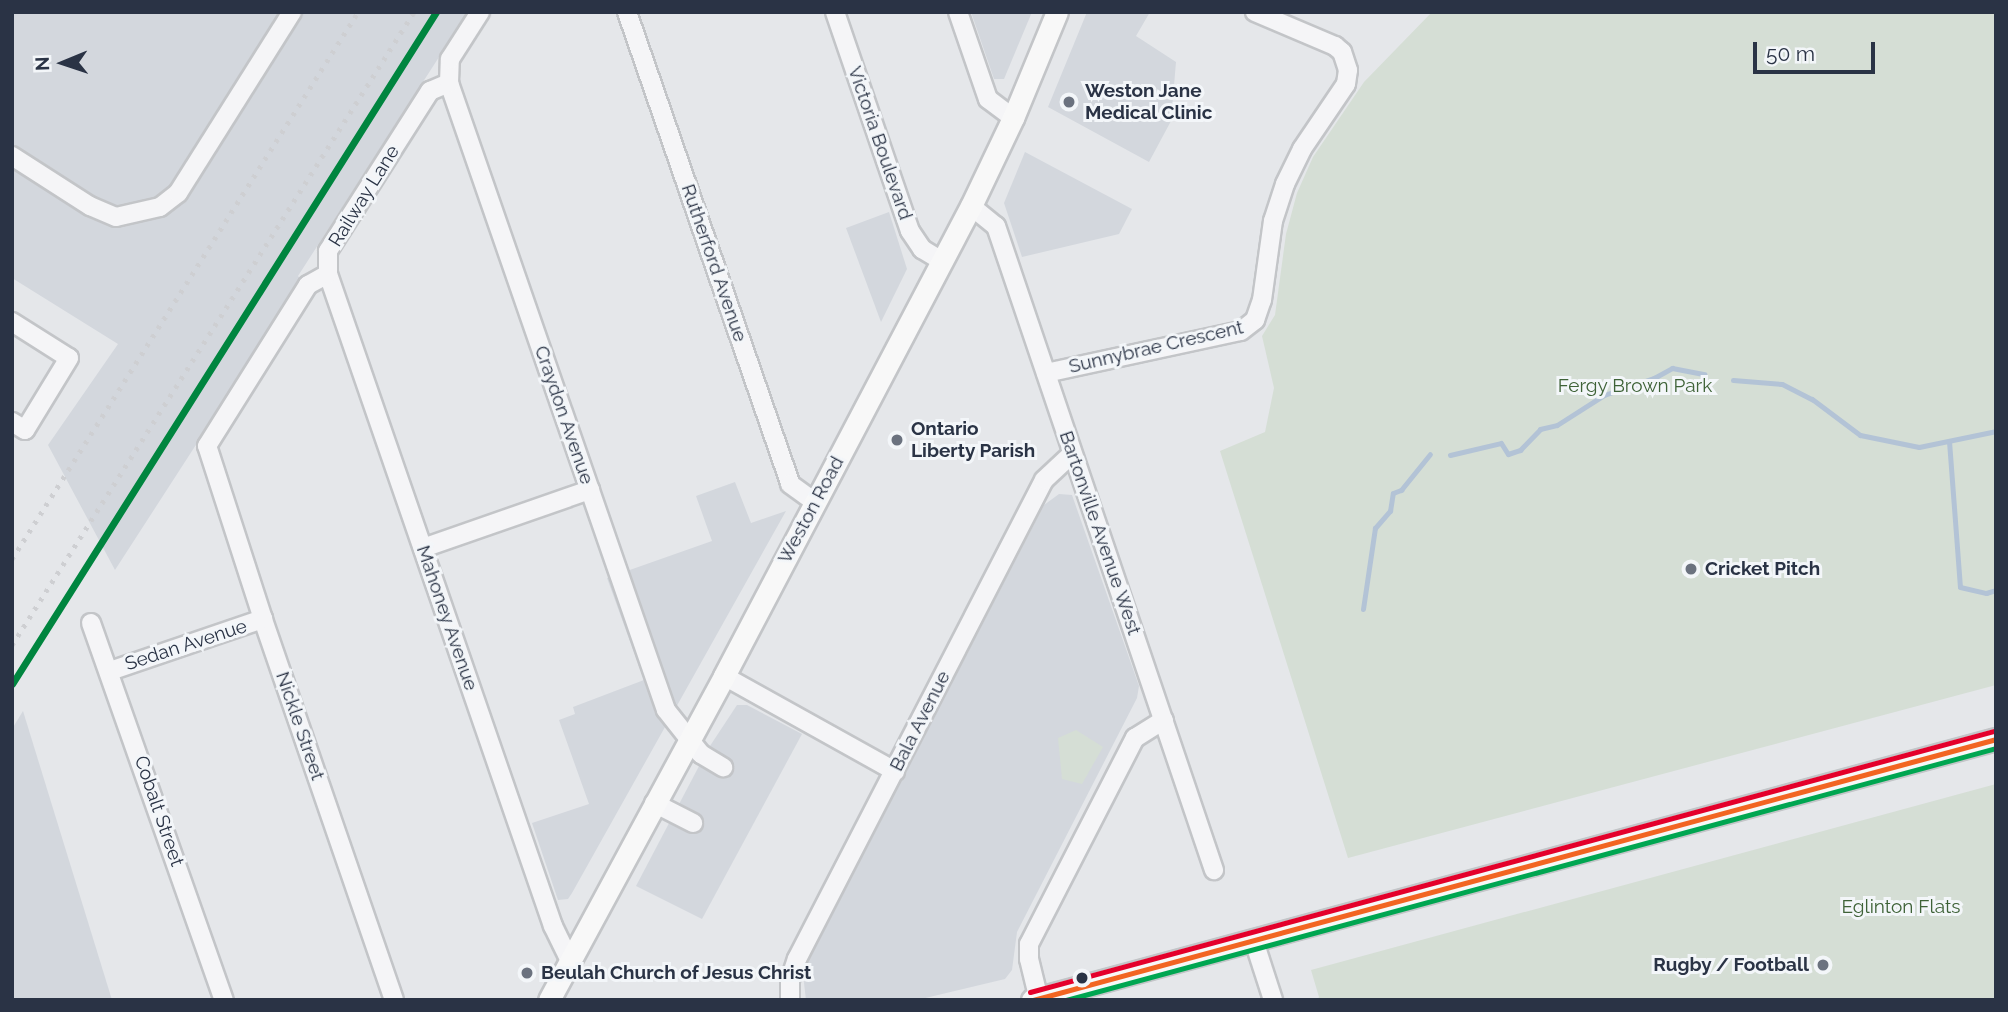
<!DOCTYPE html>
<html>
<head>
<meta charset="utf-8">
<style>
  body { margin:0 }
  #map { position:relative; width:2008px; height:1012px; overflow:hidden; background:#e5e7ea; font-family:Raleway,sans-serif }
  div>[style] { position:absolute }
  .built>* { inset:0; background:#d3d7dd }
  .green>* { inset:0; background:#d5ded5 }
  .stream>* { height:5px; margin:-2.5px; padding:0 2.5px; transform-origin:2.5px; border-radius:2.5px; background:#b3c3d6 }
  .roads { filter:drop-shadow(2px 0 #c3c5c8) drop-shadow(-2px 0 #c3c5c8) drop-shadow(0 2px #c3c5c8) drop-shadow(0 -2px #c3c5c8) }
  .minor>* { height:18px; margin:-9px; padding:0 9px; transform-origin:9px; border-radius:9px; background:#f5f5f7 }
  .major>* { height:21px; margin:-10.5px; padding:0 10.5px; transform-origin:10.5px; border-radius:10.5px; background:#f8f8f8 }
  .rail>* { height:5px; margin-top:-2.5px; transform-origin:0; background:repeating-linear-gradient(90deg,#cecfd2 0 3.5px,transparent 0 10.5px) }
  .bus-1>* { height:5px; margin:-2.5px; padding:0 2.5px; transform-origin:2.5px; border-radius:2.5px; background:#f26522 }
  .bus-2>* { height:5px; margin:-2.5px; padding:0 2.5px; transform-origin:2.5px; border-radius:2.5px; background:#00a651 }
  .bus-3>* { height:5px; margin:-2.5px; padding:0 2.5px; transform-origin:2.5px; border-radius:2.5px; background:#e4002b }
  .rail-1>* { height:7px; margin:-3.5px; padding:0 3.5px; transform-origin:3.5px; border-radius:3.5px; background:#00853f }
  .dots>* { width:19px; height:19px; translate:-50% -50%; box-sizing:border-box; border:4px solid #f3f6f9; border-radius:50% }
  span { translate:-50% -50%; white-space:nowrap; text-align:center; line-height:1.15; -webkit-text-stroke:6px #f3f6f9; paint-order:stroke }
  .poi-label { font-size:19px; color:#2a3345; font-weight:700 }
  .left { translate:0 -50%; text-align:left }
  .right { translate:-100% -50%; text-align:right }
  .street-label { font-size:19px; color:#2a3345 }
  .park-label { font-size:19px; color:#3e6237 }
  .frame { position:absolute; inset:0; border:14px solid #2a3345; pointer-events:none }
  .north { position:absolute; left:28px; top:28px; width:70px; height:70px; -webkit-text-stroke:5px #f3f6f9; paint-order:stroke; rotate:268deg; font-size:19px; font-weight:700; line-height:28px; text-align:center; color:#2a3345 }
  .north::after { content:''; display:block; margin:auto; width:24px; height:32px; background:#2a3345; clip-path:polygon(50% 0,100% 100%,50% 72%,0 100%) }
  .scale { position:absolute; left:1753px; top:42px; width:122px; height:32px; box-sizing:border-box; border:4px solid #2a3345; border-top:0; padding-left:9px; font-size:21px; line-height:24px; white-space:nowrap; color:#2a3345; -webkit-text-stroke:5px #f3f6f9; paint-order:stroke }
</style>
</head>
<body>
<div id="map">
  <div class="built">
    <i style="clip-path:polygon(12px 12px,468px 12px,298px 276px,302px 281px,115px 570px,48px 445px,118px 344px,12px 278px)"></i>
    <i style="clip-path:polygon(971px 12px,1032px 12px,1004px 79px,994px 79px)"></i>
    <i style="clip-path:polygon(1087px 12px,1150px 12px,1136px 36px,1176px 62px,1171px 121px,1149px 162px,1048px 107px)"></i>
    <i style="clip-path:polygon(1025px 152px,1132px 209px,1119px 234px,1022px 257px,1004px 203px)"></i>
    <i style="clip-path:polygon(889px 212px,907px 269px,881px 322px,846px 228px)"></i>
    <i style="clip-path:polygon(735px 482px,751px 523px,786px 511px,572px 893px,568px 899px,558px 900px,532px 823px,589px 804px,559px 720px,575px 714px,573px 707px,644px 680px,607px 578px,712px 541px,696px 496px)"></i>
    <i style="clip-path:polygon(1059px 494px,1072px 495px,1139px 686px,1137px 698px,1017px 932px,1012px 970px,1005px 979px,917px 1000px,806px 1000px,804px 983px,808px 962px,1044px 505px)"></i>
    <i style="clip-path:polygon(737px 705px,747px 705px,802px 734px,702px 919px,636px 886px,708px 749px)"></i>
    <i style="clip-path:polygon(23px 711px,112px 1000px,12px 1000px,12px 729px)"></i>
  </div>
  <div class="green">
    <i style="clip-path:polygon(1432px 12px,1996px 12px,1996px 685px,1348px 858px,1220px 451px,1265px 432px,1274px 388px,1262px 336px,1275px 315px,1286px 234px,1297px 193px,1313px 157px,1364px 82px)"></i>
    <i style="clip-path:polygon(1076px 730px,1103px 747px,1082px 784px,1062px 779px,1058px 738px)"></i>
    <i style="clip-path:polygon(1996px 784px,1996px 1000px,1317px 1000px,1319px 997px,1311px 970px)"></i>
  </div>
  <div class="stream">
    <i style="left:1733px;top:380px;width:49px;rotate:4.7deg"></i>
    <i style="left:1782px;top:384px;width:34px;rotate:27deg"></i>
    <i style="left:1812px;top:399px;width:60px;rotate:36.9deg"></i>
    <i style="left:1860px;top:435px;width:60px;rotate:11.5deg"></i>
    <i style="left:1919px;top:447px;width:79px;rotate:-11.7deg"></i>
    <i style="left:1949px;top:441px;width:146px;rotate:85.7deg"></i>
    <i style="left:1960px;top:587px;width:27px;rotate:13deg"></i>
    <i style="left:1986px;top:593px;width:10px;rotate:-17deg"></i>
    <i style="left:1450px;top:455px;width:52px;rotate:-13.2deg"></i>
    <i style="left:1501px;top:443px;width:13px;rotate:58deg"></i>
    <i style="left:1508px;top:454px;width:13px;rotate:-18deg"></i>
    <i style="left:1520px;top:450px;width:29px;rotate:-46deg"></i>
    <i style="left:1540px;top:429px;width:17px;rotate:-13deg"></i>
    <i style="left:1557px;top:425px;width:56px;rotate:-32.6deg"></i>
    <i style="left:1604px;top:395px;width:53px;rotate:-18.8deg"></i>
    <i style="left:1654px;top:378px;width:21px;rotate:-29deg"></i>
    <i style="left:1672px;top:368px;width:33px;rotate:11deg"></i>
    <i style="left:1363px;top:609px;width:82px;rotate:-81.6deg"></i>
    <i style="left:1375px;top:528px;width:23px;rotate:-49deg"></i>
    <i style="left:1390px;top:511px;width:18px;rotate:-81deg"></i>
    <i style="left:1393px;top:493px;width:9px;rotate:-21deg"></i>
    <i style="left:1401px;top:490px;width:46px;rotate:-51.1deg"></i>
  </div>
  <div class="roads">
    <div class="minor">
      <i style="left:627px;top:12px;width:499px;rotate:70.9deg"></i>
      <i style="left:790px;top:484px;width:31px;rotate:36deg"></i>
      <i style="left:835px;top:12px;width:231px;rotate:71.1deg"></i>
      <i style="left:910px;top:231px;width:22px;rotate:56deg"></i>
      <i style="left:922px;top:249px;width:23px;rotate:31deg"></i>
      <i style="left:958px;top:12px;width:92px;rotate:71deg"></i>
      <i style="left:988px;top:99px;width:31px;rotate:37deg"></i>
      <i style="left:449px;top:83px;width:663px;rotate:70.91deg"></i>
      <i style="left:666px;top:710px;width:56px;rotate:51.5deg"></i>
      <i style="left:701px;top:754px;width:26px;rotate:31deg"></i>
      <i style="left:12px;top:156px;width:93px;rotate:32.7deg"></i>
      <i style="left:90px;top:206px;width:28px;rotate:23deg"></i>
      <i style="left:116px;top:217px;width:45px;rotate:-12.8deg"></i>
      <i style="left:160px;top:207px;width:23px;rotate:-38deg"></i>
      <i style="left:178px;top:193px;width:214px;rotate:-57.8deg"></i>
      <i style="left:971px;top:206px;width:32px;rotate:39deg"></i>
      <i style="left:996px;top:226px;width:680px;rotate:71.3deg"></i>
      <i style="left:328px;top:274px;width:690px;rotate:70.96deg"></i>
      <i style="left:553px;top:926px;width:39px;rotate:64deg"></i>
      <i style="left:12px;top:322px;width:67px;rotate:32.3deg"></i>
      <i style="left:69px;top:358px;width:84px;rotate:121.4deg"></i>
      <i style="left:25px;top:430px;width:15px;rotate:-148deg"></i>
      <i style="left:1046px;top:373px;width:199px;rotate:-12.2deg"></i>
      <i style="left:1241px;top:331px;width:18px;rotate:-38deg"></i>
      <i style="left:1255px;top:320px;width:21px;rotate:-71deg"></i>
      <i style="left:1262px;top:300px;width:80px;rotate:-82.1deg"></i>
      <i style="left:1273px;top:221px;width:39px;rotate:-72deg"></i>
      <i style="left:1285px;top:184px;width:39px;rotate:-64deg"></i>
      <i style="left:1302px;top:149px;width:78px;rotate:-55.9deg"></i>
      <i style="left:1346px;top:84px;width:14px;rotate:-82deg"></i>
      <i style="left:1348px;top:70px;width:19px;rotate:-108deg"></i>
      <i style="left:1342px;top:52px;width:9px;rotate:-139deg"></i>
      <i style="left:1335px;top:46px;width:87px;rotate:-157deg"></i>
      <i style="left:423px;top:548px;width:177px;rotate:-19.2deg"></i>
      <i style="left:91px;top:623px;width:400px;rotate:70.6deg"></i>
      <i style="left:110px;top:671px;width:162px;rotate:-18.8deg"></i>
      <i style="left:724px;top:676px;width:196px;rotate:29.1deg"></i>
      <i style="left:654px;top:803px;width:44px;rotate:27.1deg"></i>
      <i style="left:1254px;top:941px;width:62px;rotate:72.1deg"></i>
      <i style="left:394px;top:1000px;width:403px;rotate:-109deg"></i>
      <i style="left:263px;top:619px;width:182px;rotate:-107.9deg"></i>
      <i style="left:207px;top:446px;width:190px;rotate:-57.9deg"></i>
      <i style="left:308px;top:285px;width:23px;rotate:-29deg"></i>
      <i style="left:328px;top:274px;width:23px;rotate:-90deg"></i>
      <i style="left:328px;top:251px;width:190px;rotate:-57.5deg"></i>
      <i style="left:430px;top:91px;width:21px;rotate:-23deg"></i>
      <i style="left:449px;top:83px;width:24px;rotate:-88deg"></i>
      <i style="left:450px;top:59px;width:56px;rotate:-57.4deg"></i>
      <i style="left:790px;top:1000px;width:20px;rotate:-90deg"></i>
      <i style="left:790px;top:980px;width:22px;rotate:-72deg"></i>
      <i style="left:797px;top:959px;width:539px;rotate:-62.72deg"></i>
      <i style="left:1044px;top:480px;width:38px;rotate:-43deg"></i>
      <i style="left:1039px;top:1000px;width:42px;rotate:-103.7deg"></i>
      <i style="left:1029px;top:959px;width:15px;rotate:-90deg"></i>
      <i style="left:1029px;top:944px;width:232px;rotate:-62.8deg"></i>
      <i style="left:1135px;top:738px;width:34px;rotate:-32deg"></i>
    </div>
    <div class="major">
      <i style="left:549px;top:1000px;width:368px;rotate:-61.6deg"></i>
      <i style="left:724px;top:676px;width:531px;rotate:-62.28deg"></i>
      <i style="left:971px;top:206px;width:98px;rotate:-64.5deg"></i>
      <i style="left:1013px;top:118px;width:115px;rotate:-67.5deg"></i>
      <i style="left:1032px;top:1000px;width:999px;rotate:-15.15deg"></i>
    </div>
  </div>
  <div class="rail">
    <i style="left:12px;top:559px;width:647px;rotate:-57.68deg"></i>
    <i style="left:12px;top:645px;width:750px;rotate:-57.58deg"></i>
  </div>
  <div class="bus-1">
    <i style="left:1033px;top:1000px;width:998px;rotate:-15.16deg"></i>
  </div>
  <div class="bus-2">
    <i style="left:1066px;top:1000px;width:964px;rotate:-15.16deg"></i>
  </div>
  <div class="bus-3">
    <i style="left:1030px;top:992px;width:999px;rotate:-15.15deg"></i>
  </div>
  <div class="rail-1">
    <i style="left:12px;top:684px;width:795px;rotate:-57.75deg"></i>
  </div>
  <div class="dots">
    <i style="left:1069px;top:102px;background:#6b727f"></i>
    <i style="left:897px;top:440px;background:#6b727f"></i>
    <i style="left:1691px;top:569px;background:#6b727f"></i>
    <i style="left:1823px;top:965px;background:#6b727f"></i>
    <i style="left:527px;top:973px;background:#6b727f"></i>
    <i style="left:1082px;top:978px;background:#2a3345"></i>
  </div>
  <div class="poi-label">
    <span class="left" style="left:1085px;top:102px">Weston Jane<br>Medical Clinic</span>
    <span class="left" style="left:911px;top:440px">Ontario<br>Liberty Parish</span>
    <span class="left" style="left:1705px;top:569px">Cricket Pitch</span>
    <span class="right" style="left:1809px;top:965px">Rugby / Football</span>
    <span class="left" style="left:541px;top:973px">Beulah Church of Jesus Christ</span>
  </div>
  <div class="street-label">
    <span style="left:880px;top:143px;rotate:71deg">Victoria Boulevard</span>
    <span style="left:364px;top:196px;rotate:-58deg">Railway Lane</span>
    <span style="left:714px;top:263px;rotate:71deg">Rutherford Avenue</span>
    <span style="left:1156px;top:347px;rotate:-13deg">Sunnybrae Crescent</span>
    <span style="left:564px;top:415px;rotate:71deg">Craydon Avenue</span>
    <span style="left:811px;top:510px;rotate:-62deg">Weston Road</span>
    <span style="left:1100px;top:533px;rotate:71deg">Bartonville Avenue West</span>
    <span style="left:447px;top:618px;rotate:71deg">Mahoney Avenue</span>
    <span style="left:186px;top:645px;rotate:-18deg">Sedan Avenue</span>
    <span style="left:920px;top:721px;rotate:-63deg">Bala Avenue</span>
    <span style="left:300px;top:726px;rotate:71deg">Nickle Street</span>
    <span style="left:159px;top:811px;rotate:71deg">Cobalt Street</span>
  </div>
  <div class="park-label">
    <span style="left:1635px;top:386px">Fergy Brown Park</span>
    <span style="left:1901px;top:907px">Eglinton Flats</span>
  </div>
  <div class="frame"></div>
  <div class="north">N</div>
  <div class="scale">50 m</div>
</div>
</body>
</html>
